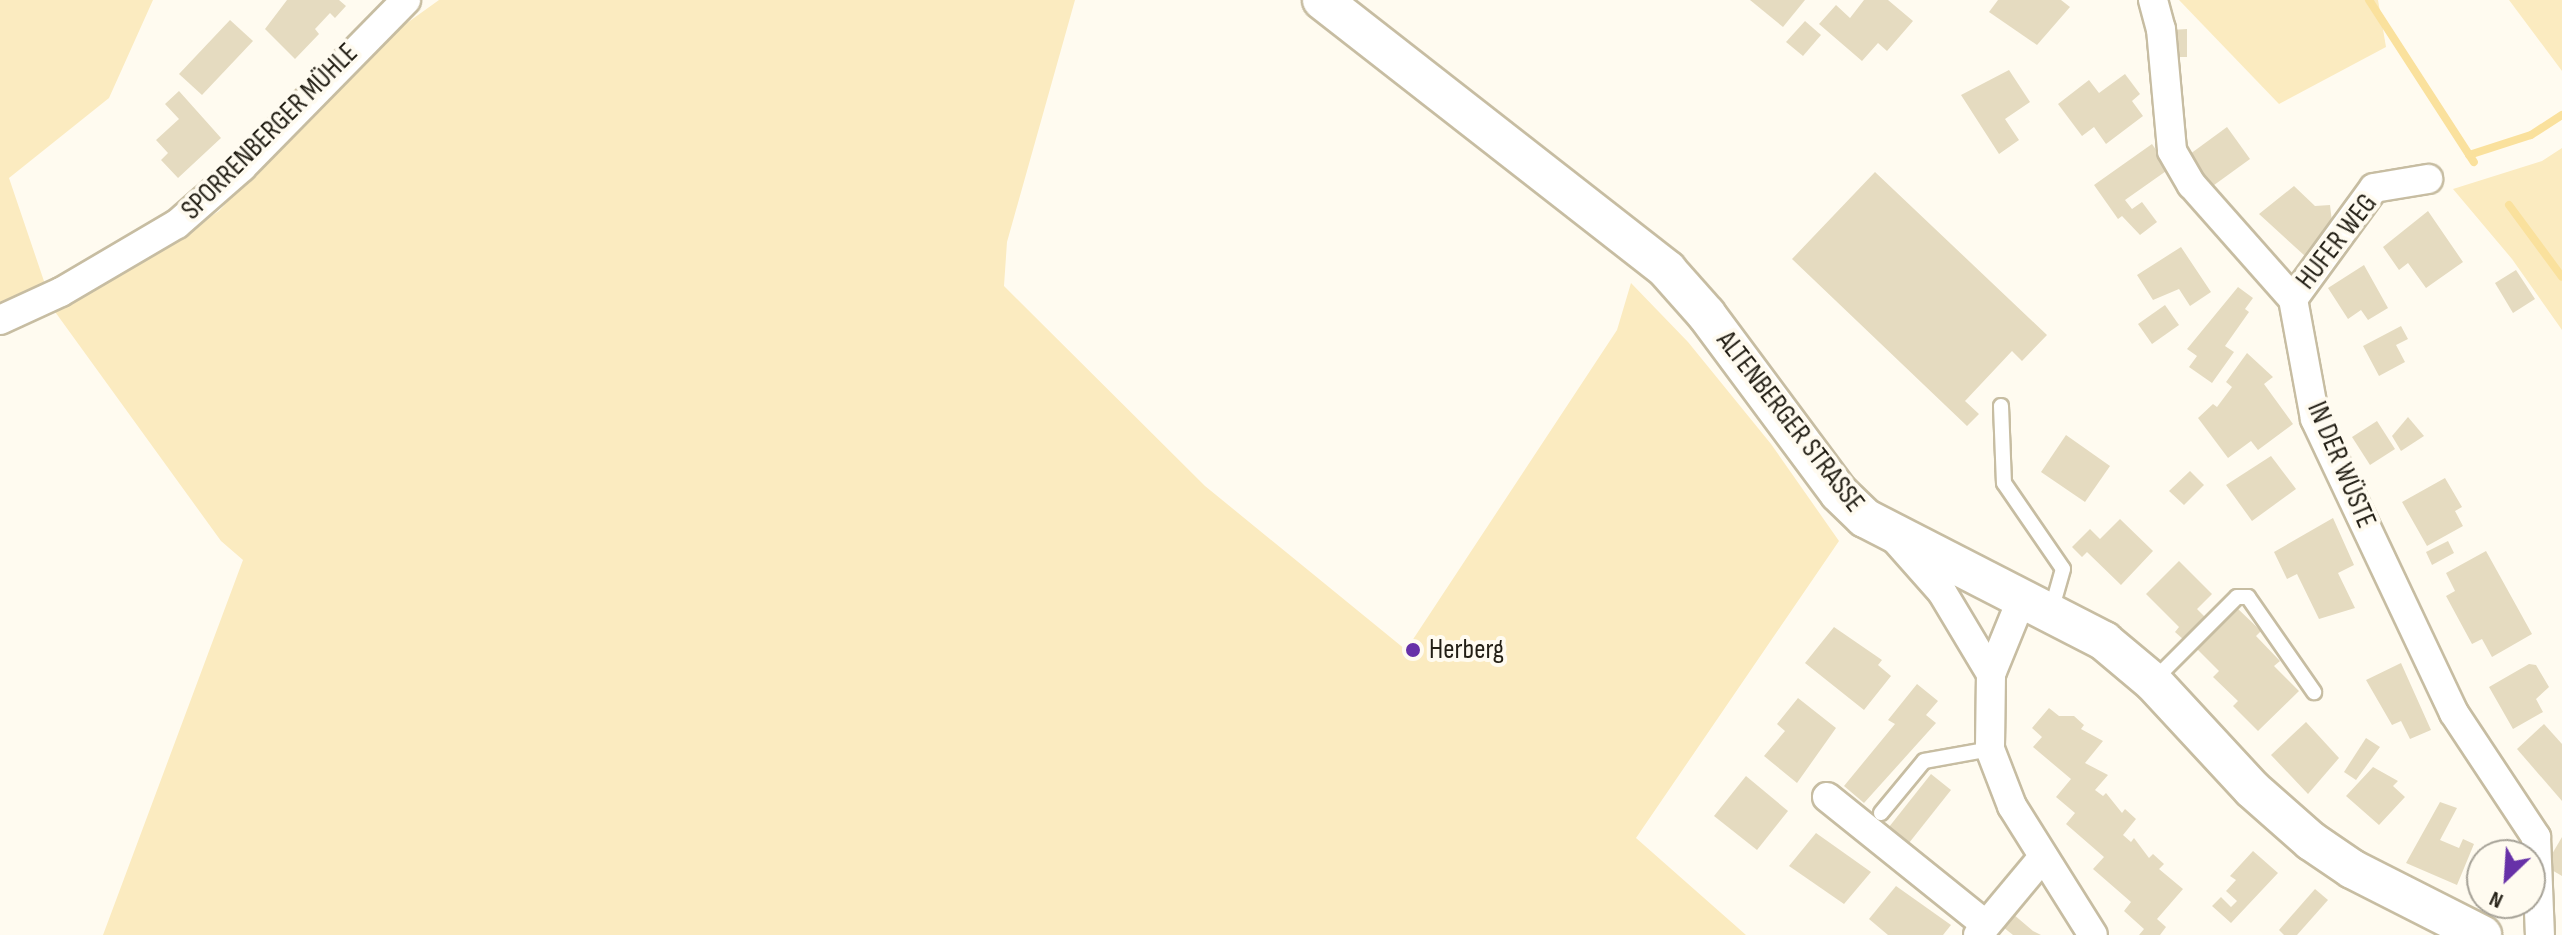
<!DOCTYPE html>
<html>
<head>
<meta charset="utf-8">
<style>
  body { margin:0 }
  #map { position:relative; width:2562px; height:935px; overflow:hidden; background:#fffbf0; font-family:"Sofia Sans Condensed",sans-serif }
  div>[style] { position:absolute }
  .green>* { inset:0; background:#fbebc0 }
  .stream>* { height:8px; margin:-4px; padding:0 4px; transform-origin:4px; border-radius:4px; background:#fae19d }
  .building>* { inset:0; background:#e5dbc0 }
  .roads { filter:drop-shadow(2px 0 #c7bda2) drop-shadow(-2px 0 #c7bda2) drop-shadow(0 2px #c7bda2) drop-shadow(0 -2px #c7bda2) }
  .lane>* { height:14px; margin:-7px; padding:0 7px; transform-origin:7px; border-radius:7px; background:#fff }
  .street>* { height:28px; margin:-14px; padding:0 14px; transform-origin:14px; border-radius:14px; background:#fff }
  .secondary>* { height:38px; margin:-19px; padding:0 19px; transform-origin:19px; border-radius:19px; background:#fff }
  .dots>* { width:22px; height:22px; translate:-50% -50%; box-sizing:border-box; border:4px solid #fffbf0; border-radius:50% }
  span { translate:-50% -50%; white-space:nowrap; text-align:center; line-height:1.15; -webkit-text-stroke:8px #fffbf0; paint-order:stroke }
  .street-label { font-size:28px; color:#231f15 }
  .poi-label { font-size:28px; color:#231f15 }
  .left { translate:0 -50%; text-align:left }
  .north { position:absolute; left:2466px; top:839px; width:80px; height:80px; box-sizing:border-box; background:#fffbf0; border:2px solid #a7a398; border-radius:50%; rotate:205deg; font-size:22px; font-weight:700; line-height:32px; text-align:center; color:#231f15 }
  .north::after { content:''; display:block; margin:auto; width:28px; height:36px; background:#6731a8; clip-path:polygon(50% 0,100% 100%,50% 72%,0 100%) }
</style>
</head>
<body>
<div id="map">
  <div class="green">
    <i style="clip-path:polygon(0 0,153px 0,109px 98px,9px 178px,47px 290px,0 312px)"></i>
    <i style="clip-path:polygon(439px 0,1075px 0,1007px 242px,1004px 286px,1205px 486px,1406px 650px,1617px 330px,1631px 283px,1688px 342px,1771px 444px,1839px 541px,1636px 838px,1746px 935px,103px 935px,243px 560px,221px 541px,53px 309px,126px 272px,219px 211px,361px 56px)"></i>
    <i style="clip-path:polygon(2179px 0,2378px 0,2386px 47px,2279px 104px)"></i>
    <i style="clip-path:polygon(2509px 0,2562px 0,2562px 71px)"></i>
    <i style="clip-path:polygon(2562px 148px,2562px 330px,2512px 259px,2453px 189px,2542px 161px)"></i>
  </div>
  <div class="stream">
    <i style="left:2369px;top:0;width:193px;rotate:57.1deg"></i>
    <i style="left:2469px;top:155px;width:65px;rotate:-17.9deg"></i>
    <i style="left:2531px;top:135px;width:37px;rotate:-33deg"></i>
    <i style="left:2509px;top:205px;width:89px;rotate:53.6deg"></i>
  </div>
  <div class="building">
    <i style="clip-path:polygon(287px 0,339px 0,346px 6px,335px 18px,330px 13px,315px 29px,319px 34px,295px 59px,265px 29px)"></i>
    <i style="clip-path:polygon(1750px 0,1805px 0,1783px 27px)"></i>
    <i style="clip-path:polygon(1864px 0,1888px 0,1913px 21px,1887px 51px,1878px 43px,1862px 61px,1819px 24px,1836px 5px,1850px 18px)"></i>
    <i style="clip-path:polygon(1998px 0,2061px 0,2070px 7px,2037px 45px,1989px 12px)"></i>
    <i style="clip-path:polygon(230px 20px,253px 41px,202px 95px,179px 74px)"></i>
    <i style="clip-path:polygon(1805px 21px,1821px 35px,1803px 56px,1786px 42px)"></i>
    <i style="clip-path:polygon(2187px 29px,2187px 57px,2171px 57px,2171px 30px)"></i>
    <i style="clip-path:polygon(2009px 70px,2030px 102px,2005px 119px,2019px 140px,1999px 154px,1961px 95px)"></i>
    <i style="clip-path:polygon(2125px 74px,2140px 94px,2132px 101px,2143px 116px,2106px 144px,2094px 127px,2082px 136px,2058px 104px,2089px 80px,2099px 93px)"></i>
    <i style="clip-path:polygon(179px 91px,221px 138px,178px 178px,161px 160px,168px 153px,156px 140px,179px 119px,165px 104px)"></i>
    <i style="clip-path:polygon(2227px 127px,2250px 159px,2210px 188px,2186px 157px)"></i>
    <i style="clip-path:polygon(2152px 144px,2169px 169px,2125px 200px,2132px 209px,2142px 202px,2157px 222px,2140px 235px,2122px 216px,2118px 219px,2094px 185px)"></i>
    <i style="clip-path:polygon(1875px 172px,2047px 335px,2022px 361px,2012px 351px,1965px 401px,1979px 414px,1967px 426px,1792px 259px)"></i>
    <i style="clip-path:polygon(2294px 186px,2315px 206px,2330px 205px,2332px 222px,2305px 256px,2259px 214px)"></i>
    <i style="clip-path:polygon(2428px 211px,2463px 262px,2426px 288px,2408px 263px,2399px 270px,2383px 247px)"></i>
    <i style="clip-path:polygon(2181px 247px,2211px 292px,2190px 306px,2179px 289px,2153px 300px,2137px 275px)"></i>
    <i style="clip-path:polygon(2364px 265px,2388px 308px,2368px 320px,2361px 310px,2348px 319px,2328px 288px)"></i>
    <i style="clip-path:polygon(2516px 270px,2535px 299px,2513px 313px,2495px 283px)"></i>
    <i style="clip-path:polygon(2238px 287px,2253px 298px,2245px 309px,2249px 312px,2225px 346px,2234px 352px,2212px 383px,2189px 367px,2197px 356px,2187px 349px)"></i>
    <i style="clip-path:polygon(2165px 305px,2179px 325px,2152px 344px,2138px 324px)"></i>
    <i style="clip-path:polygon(2401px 326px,2408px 339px,2396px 345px,2405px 362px,2379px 376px,2363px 346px)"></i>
    <i style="clip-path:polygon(2247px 353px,2273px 377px,2264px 384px,2293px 424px,2258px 450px,2251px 441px,2228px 458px,2198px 418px,2213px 404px,2217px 407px,2232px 387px,2226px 382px)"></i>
    <i style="clip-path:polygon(2408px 417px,2424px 436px,2401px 451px,2392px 436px)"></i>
    <i style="clip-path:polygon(2377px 421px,2395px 449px,2370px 465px,2352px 437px)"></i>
    <i style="clip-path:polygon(2066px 435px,2110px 466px,2085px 502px,2041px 472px)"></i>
    <i style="clip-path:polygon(2271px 456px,2296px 489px,2252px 521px,2226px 485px)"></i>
    <i style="clip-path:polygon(2190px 471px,2204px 485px,2184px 505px,2169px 491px)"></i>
    <i style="clip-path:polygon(2445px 478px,2462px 507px,2455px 511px,2463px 526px,2427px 546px,2402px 502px)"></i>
    <i style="clip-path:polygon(2333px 518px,2354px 565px,2338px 573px,2355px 608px,2319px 619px,2297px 574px,2287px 579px,2274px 552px)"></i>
    <i style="clip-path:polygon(2120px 519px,2153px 551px,2121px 585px,2087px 552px,2082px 557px,2072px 547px,2090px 529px,2100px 539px)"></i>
    <i style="clip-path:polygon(2448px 541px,2454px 553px,2432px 565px,2426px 552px)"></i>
    <i style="clip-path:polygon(2486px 551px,2532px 634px,2492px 657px,2482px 639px,2472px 644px,2446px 596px,2455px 591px,2446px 573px)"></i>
    <i style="clip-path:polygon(2179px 561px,2212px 594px,2197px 609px,2206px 618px,2184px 640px,2175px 632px,2179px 627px,2146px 594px)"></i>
    <i style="clip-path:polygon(2236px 607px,2261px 631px,2256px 636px,2280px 661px,2274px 666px,2299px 691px,2258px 731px,2233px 706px,2238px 701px,2213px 677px,2219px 671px,2195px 647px)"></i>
    <i style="clip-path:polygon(1834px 627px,1882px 660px,1878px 665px,1891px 676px,1864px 710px,1805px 663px)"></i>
    <i style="clip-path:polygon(2401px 663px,2431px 730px,2410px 739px,2401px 721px,2392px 725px,2366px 680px)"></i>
    <i style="clip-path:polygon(2529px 664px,2536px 665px,2549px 687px,2536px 699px,2543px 712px,2513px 729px,2489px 687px)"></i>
    <i style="clip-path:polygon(1917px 684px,1938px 701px,1926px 715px,1936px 723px,1864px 803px,1844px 786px,1895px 724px,1888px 720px)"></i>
    <i style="clip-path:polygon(1798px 698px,1836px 728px,1797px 783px,1764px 756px,1785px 731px,1777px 724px)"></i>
    <i style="clip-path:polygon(2049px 708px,2059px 716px,2074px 716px,2084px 725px,2081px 729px,2103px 741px,2085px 763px,2108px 775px,2095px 790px,2103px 796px,2106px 793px,2122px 813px,2125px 809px,2136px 819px,2123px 835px,2131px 842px,2134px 838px,2149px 858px,2153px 854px,2164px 864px,2159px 869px,2183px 889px,2157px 919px,2166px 927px,2160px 935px,2139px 935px,2144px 929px,2124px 911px,2131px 902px,2093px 869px,2104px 857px,2066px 824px,2075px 813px,2056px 797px,2071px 779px,2033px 747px,2042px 737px,2032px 728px)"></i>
    <i style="clip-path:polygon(2306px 722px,2339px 758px,2308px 794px,2271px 755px)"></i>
    <i style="clip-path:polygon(2544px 724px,2562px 744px,2562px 801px,2517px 749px)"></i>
    <i style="clip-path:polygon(2366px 738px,2380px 747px,2356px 780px,2344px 772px)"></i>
    <i style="clip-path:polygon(2373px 767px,2398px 781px,2393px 786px,2405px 797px,2379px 825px,2346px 796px)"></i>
    <i style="clip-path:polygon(1931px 774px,1951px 790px,1909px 843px,1889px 827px)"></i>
    <i style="clip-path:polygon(1746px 776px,1788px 811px,1757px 850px,1714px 816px)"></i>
    <i style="clip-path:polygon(2440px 802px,2457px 808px,2440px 840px,2459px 848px,2463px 839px,2474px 844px,2457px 885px,2406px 863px)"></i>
    <i style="clip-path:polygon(1816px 833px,1871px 872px,1844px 904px,1789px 866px)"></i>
    <i style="clip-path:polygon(2562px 837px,2562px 876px,2545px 866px)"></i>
    <i style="clip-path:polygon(2253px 851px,2278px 873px,2231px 923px,2212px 906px,2221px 897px,2231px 907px,2237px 901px,2226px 891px,2236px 880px,2230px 876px)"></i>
    <i style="clip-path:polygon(1896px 886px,1951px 925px,1943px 935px,1888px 935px,1869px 919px)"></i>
    <i style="clip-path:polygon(2315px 889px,2328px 900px,2297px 935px,2284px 935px,2279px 930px)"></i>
    <i style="clip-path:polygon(2487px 903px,2518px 903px,2518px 911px,2510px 915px)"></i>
    <i style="clip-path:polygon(2013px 914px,2033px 931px,2041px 935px,2013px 935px,2003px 927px)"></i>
  </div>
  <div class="roads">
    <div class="lane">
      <i style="left:2001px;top:406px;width:77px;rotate:87.8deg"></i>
      <i style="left:2004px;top:483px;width:104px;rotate:55.5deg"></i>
      <i style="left:2063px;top:569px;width:44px;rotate:105.9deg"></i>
      <i style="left:2154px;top:680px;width:117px;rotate:-45deg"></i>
      <i style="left:2237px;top:597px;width:11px"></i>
      <i style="left:2248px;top:597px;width:116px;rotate:55.2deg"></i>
      <i style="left:1881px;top:813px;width:67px;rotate:-50.4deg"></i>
      <i style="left:1924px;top:761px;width:67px;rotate:-10.3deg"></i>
    </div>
    <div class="street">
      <i style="left:2153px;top:0;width:30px;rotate:75deg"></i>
      <i style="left:2161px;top:29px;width:122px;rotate:84.8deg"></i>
      <i style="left:2172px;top:151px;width:39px;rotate:60deg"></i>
      <i style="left:2192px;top:185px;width:152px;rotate:48.5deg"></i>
      <i style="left:2293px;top:299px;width:122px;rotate:79.6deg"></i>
      <i style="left:2315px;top:419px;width:325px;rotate:64.7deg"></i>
      <i style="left:2454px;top:713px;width:149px;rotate:56.5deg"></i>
      <i style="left:2536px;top:837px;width:98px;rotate:87.7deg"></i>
      <i style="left:2293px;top:299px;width:137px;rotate:-53.9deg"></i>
      <i style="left:2374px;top:188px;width:55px;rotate:-9.5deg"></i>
      <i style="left:0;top:320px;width:67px;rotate:-24.7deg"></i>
      <i style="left:61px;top:292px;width:134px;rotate:-30.4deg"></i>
      <i style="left:177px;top:224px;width:86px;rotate:-41.2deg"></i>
      <i style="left:242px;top:167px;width:234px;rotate:-45.5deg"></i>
      <i style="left:1895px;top:539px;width:71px;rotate:48.4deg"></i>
      <i style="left:1942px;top:592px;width:96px;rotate:59.1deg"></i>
      <i style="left:2022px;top:598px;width:82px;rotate:112.2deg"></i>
      <i style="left:1991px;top:674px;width:75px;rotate:90.8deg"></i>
      <i style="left:1990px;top:749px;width:61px;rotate:68.9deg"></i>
      <i style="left:2012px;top:806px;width:152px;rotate:57.9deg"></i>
      <i style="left:1827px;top:797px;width:204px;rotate:38.8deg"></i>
      <i style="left:1978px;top:935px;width:102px;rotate:-50.2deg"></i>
    </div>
    <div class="secondary">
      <i style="left:1322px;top:0;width:438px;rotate:38deg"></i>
      <i style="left:1667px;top:270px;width:59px;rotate:48.4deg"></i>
      <i style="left:1706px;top:314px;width:223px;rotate:53.4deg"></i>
      <i style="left:1839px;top:493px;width:36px;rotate:44deg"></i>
      <i style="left:1865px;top:518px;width:269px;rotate:27.2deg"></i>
      <i style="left:2104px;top:641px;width:64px;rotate:39.9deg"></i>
      <i style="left:2153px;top:682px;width:146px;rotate:47.2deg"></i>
      <i style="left:2252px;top:789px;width:79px;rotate:41.4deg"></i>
      <i style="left:2311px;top:841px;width:50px;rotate:34.3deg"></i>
      <i style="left:2352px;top:869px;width:146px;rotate:26.9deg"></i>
    </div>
  </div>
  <div class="dots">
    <i style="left:1413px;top:650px;background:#6731a8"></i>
  </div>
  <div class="street-label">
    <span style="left:270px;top:132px;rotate:-45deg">SPORRENBERGER MÜHLE</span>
    <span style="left:2337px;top:242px;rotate:-52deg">HUFER WEG</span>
    <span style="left:1790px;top:422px;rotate:52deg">ALTENBERGER STRASSE</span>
    <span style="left:2341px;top:465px;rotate:67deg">IN DER WÜSTE</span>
  </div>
  <div class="poi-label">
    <span class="left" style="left:1429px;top:650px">Herberg</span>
  </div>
  <div class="north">N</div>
</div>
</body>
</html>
